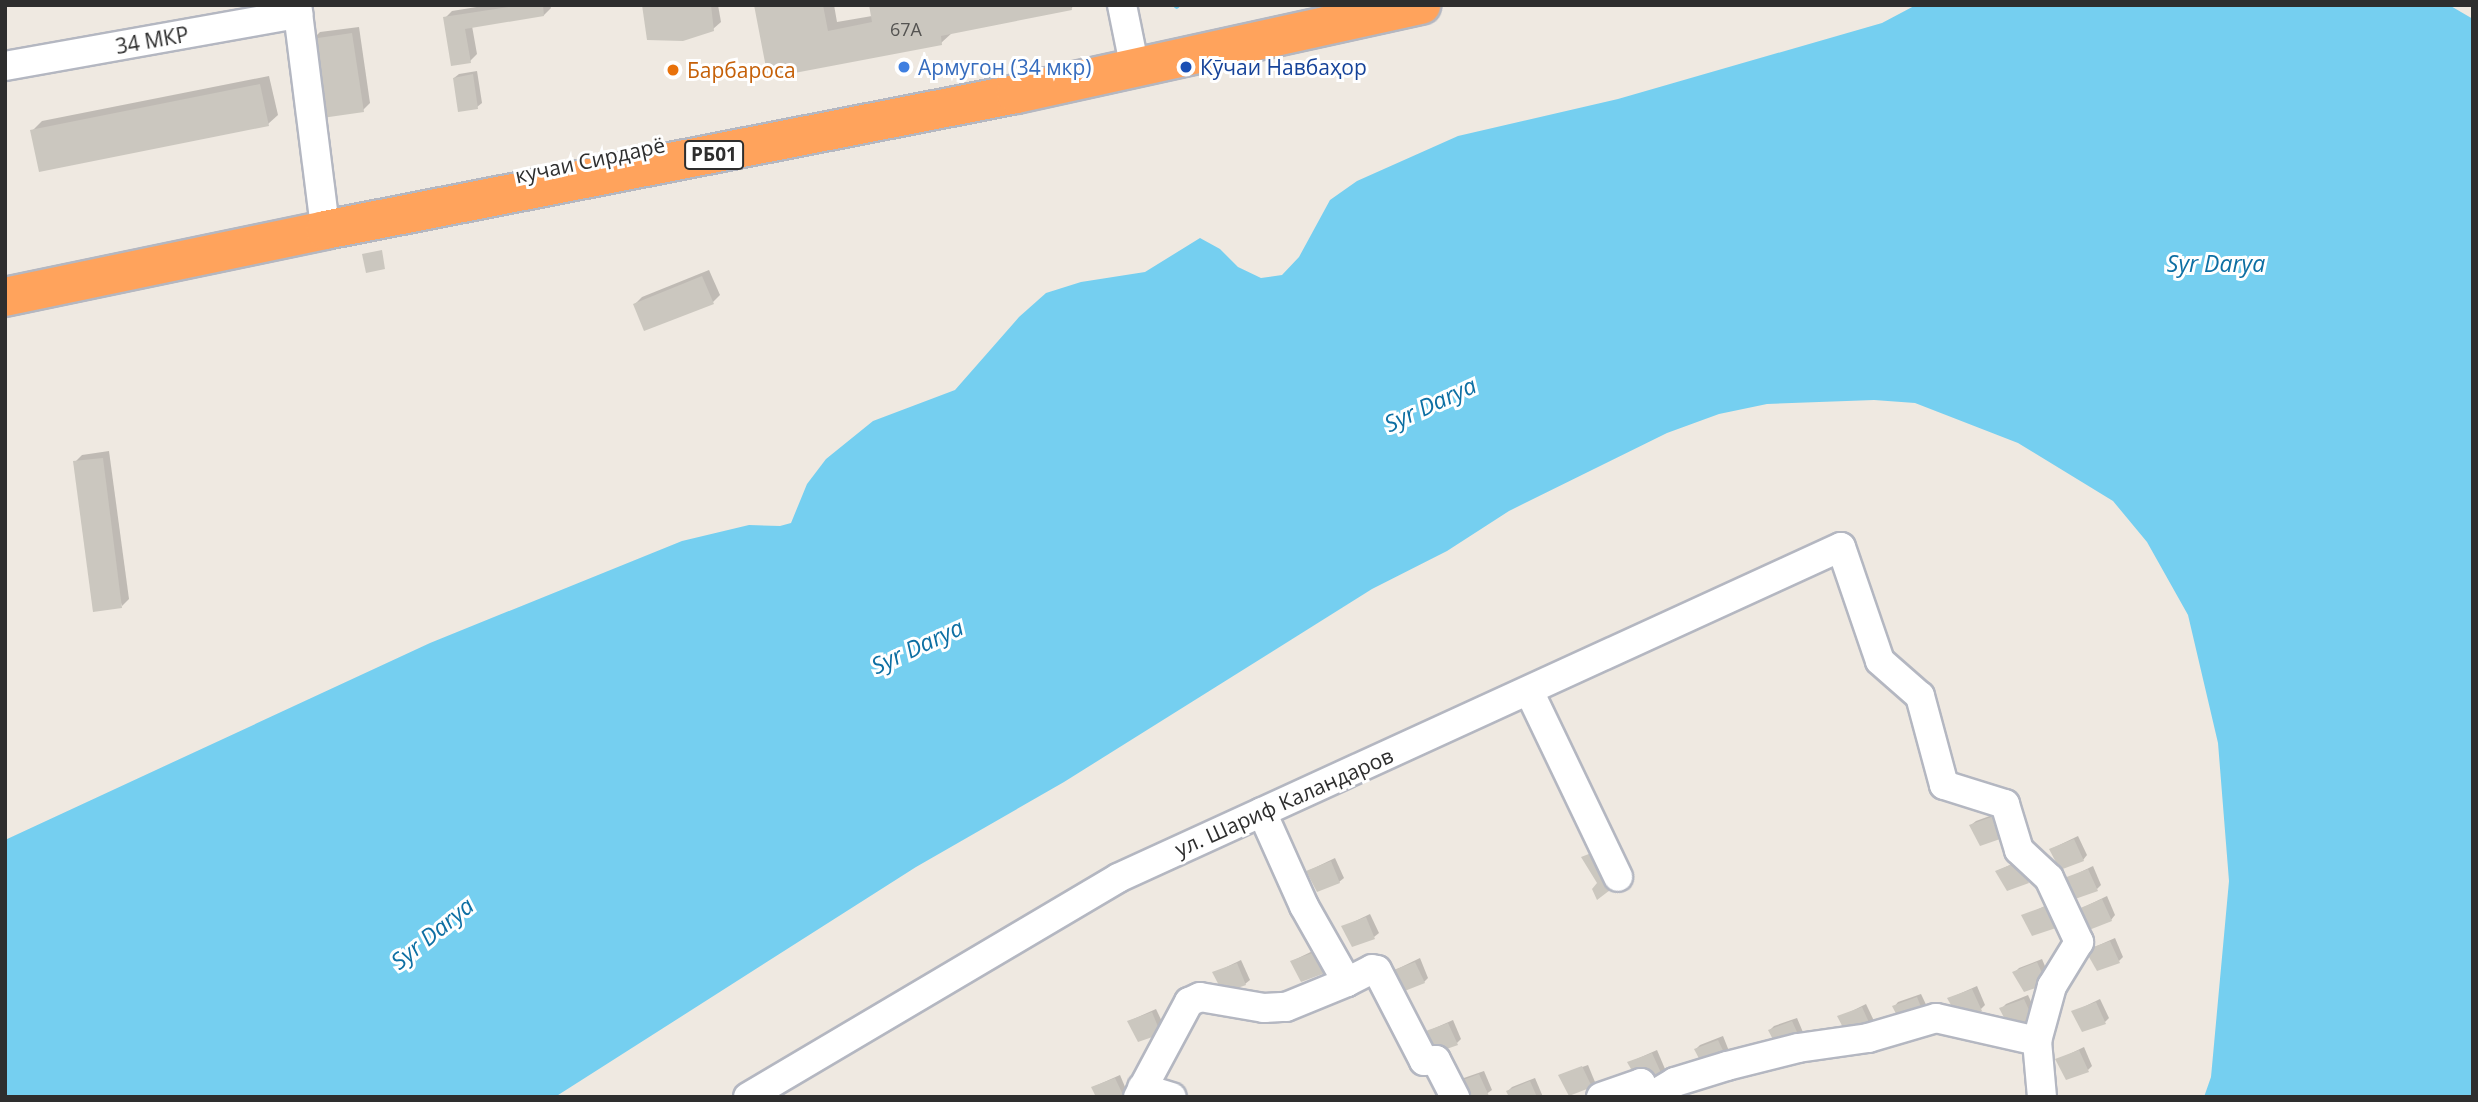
<!DOCTYPE html>
<html>
<head>
<meta charset="utf-8">
<style>
  body { margin:0 }
  #map { position:relative; width:2478px; height:1102px; overflow:hidden; background:#efe9e1; font-family:"Open Sans",sans-serif }
  div>[style] { position:absolute }
  .water>* { inset:0; background:#75cff0 }
  .shadow>* { inset:0; background:#0003 }
  .stream>* { height:6px; margin:-3px; padding:0 3px; transform-origin:3px; border-radius:3px; background:#75cff0 }
  .building>* { inset:0; background:#cbc7bf }
  .roads { filter:drop-shadow(2px 0 #b4b7c1) drop-shadow(-2px 0 #b4b7c1) drop-shadow(0 2px #b4b7c1) drop-shadow(0 -2px #b4b7c1) }
  .minor>* { height:28px; margin:-14px; padding:0 14px; transform-origin:14px; border-radius:14px; background:#fff }
  .highway>* { height:38px; margin:-19px; padding:0 19px; transform-origin:19px; border-radius:19px; background:#ffa35c }
  .dots>* { width:19px; height:19px; translate:-50% -50%; box-sizing:border-box; border:4px solid #fff; border-radius:50% }
  span { translate:-50% -50%; white-space:nowrap; text-align:center; line-height:1.15; -webkit-text-stroke:6px #fff; paint-order:stroke }
  .number-label { font-size:18px; color:#555452 }
  .number-label span { -webkit-text-stroke-width:0 }
  .shield-label span { padding:2px 5px; background:#fff; border:2px solid; border-radius:5px; -webkit-text-stroke-width:0 }
  .shield-label { font-size:19px; color:#2e2e2e; font-weight:700 }
  .street-label { font-size:21px; color:#2e2e2e }
  .shop-label { font-size:21px; color:#366cbe }
  .left { translate:0 -50%; text-align:left }
  .transit-label { font-size:21px; color:#164399 }
  .food-label { font-size:21px; color:#c56008 }
  .water-label { font-size:23px; color:#0d6fa3; font-style:italic }
  .frame { position:absolute; inset:0; border:7px solid #2e2e2e; pointer-events:none }
</style>
</head>
<body>
<div id="map">
  <div class="water">
    <i style="clip-path:polygon(1916px 5px,2449px 5px,2473px 19px,2473px 1097px,2204px 1097px,2211px 1077px,2229px 881px,2218px 743px,2188px 615px,2147px 542px,2113px 501px,2018px 443px,1915px 403px,1874px 400px,1767px 404px,1719px 414px,1667px 433px,1509px 511px,1447px 551px,1372px 589px,1064px 782px,916px 867px,555px 1097px,5px 1097px,5px 840px,430px 643px,682px 541px,749px 525px,780px 526px,791px 523px,807px 484px,826px 459px,873px 421px,955px 390px,1019px 317px,1046px 293px,1081px 282px,1145px 272px,1200px 238px,1220px 249px,1238px 267px,1261px 278px,1282px 275px,1299px 257px,1330px 200px,1357px 181px,1458px 136px,1618px 99px,1882px 23px)"></i>
  </div>
  <div class="shadow">
    <i style="clip-path:polygon(489px 5px,550px 5px,551px 8px,544px 15px,472px 26px,477px 54px,470px 61px,445px 18px,452px 11px)"></i>
    <i style="clip-path:polygon(644px 5px,718px 5px,721px 22px,713px 29px)"></i>
    <i style="clip-path:polygon(756px 5px,834px 5px,837px 22px,872px 16px,870px 5px,1074px 5px,1071px 9px,953px 32px,941px 43px,769px 76px)"></i>
    <i style="clip-path:polygon(359px 27px,370px 103px,363px 110px,313px 39px,320px 32px)"></i>
    <i style="clip-path:polygon(477px 71px,482px 103px,477px 107px,454px 78px,459px 74px)"></i>
    <i style="clip-path:polygon(269px 76px,278px 115px,268px 124px,32px 131px,42px 121px)"></i>
    <i style="clip-path:polygon(709px 270px,720px 295px,713px 302px,635px 304px,642px 297px)"></i>
    <i style="clip-path:polygon(109px 451px,129px 599px,122px 606px,75px 462px,82px 455px)"></i>
    <i style="clip-path:polygon(1998px 813px,2007px 832px,1971px 825px,1976px 821px)"></i>
    <i style="clip-path:polygon(2078px 836px,2087px 855px,2083px 860px,2051px 849px)"></i>
    <i style="clip-path:polygon(1335px 858px,1344px 878px,1339px 882px,1308px 871px)"></i>
    <i style="clip-path:polygon(2025px 858px,2033px 877px,2007px 889px,1997px 871px)"></i>
    <i style="clip-path:polygon(2093px 866px,2101px 885px,2097px 889px,2066px 879px)"></i>
    <i style="clip-path:polygon(2107px 896px,2115px 915px,2111px 920px,2080px 909px)"></i>
    <i style="clip-path:polygon(2051px 903px,2059px 922px,2055px 926px,2024px 916px)"></i>
    <i style="clip-path:polygon(1370px 914px,1379px 933px,1374px 937px,1343px 927px)"></i>
    <i style="clip-path:polygon(2115px 938px,2123px 957px,2119px 961px,2088px 950px)"></i>
    <i style="clip-path:polygon(1319px 948px,1328px 968px,1324px 972px,1292px 961px)"></i>
    <i style="clip-path:polygon(1420px 958px,1428px 978px,1424px 982px,1393px 971px)"></i>
    <i style="clip-path:polygon(2042px 959px,2050px 978px,2015px 972px,2019px 968px)"></i>
    <i style="clip-path:polygon(1241px 960px,1250px 980px,1245px 984px,1214px 973px)"></i>
    <i style="clip-path:polygon(1977px 986px,1985px 1005px,1981px 1009px,1950px 998px)"></i>
    <i style="clip-path:polygon(1921px 994px,1930px 1013px,1894px 1007px,1898px 1002px)"></i>
    <i style="clip-path:polygon(2028px 995px,2037px 1015px,2002px 1008px,2006px 1004px)"></i>
    <i style="clip-path:polygon(2100px 999px,2109px 1018px,2105px 1022px,2073px 1012px)"></i>
    <i style="clip-path:polygon(1866px 1004px,1875px 1023px,1871px 1027px,1840px 1017px)"></i>
    <i style="clip-path:polygon(1156px 1009px,1165px 1028px,1160px 1032px,1129px 1021px)"></i>
    <i style="clip-path:polygon(1797px 1018px,1805px 1037px,1770px 1030px,1774px 1026px)"></i>
    <i style="clip-path:polygon(1453px 1020px,1461px 1039px,1457px 1043px,1426px 1032px)"></i>
    <i style="clip-path:polygon(1723px 1036px,1731px 1056px,1696px 1049px,1700px 1045px)"></i>
    <i style="clip-path:polygon(2084px 1047px,2092px 1066px,2088px 1070px,2057px 1060px)"></i>
    <i style="clip-path:polygon(1657px 1050px,1665px 1069px,1661px 1073px,1630px 1062px)"></i>
    <i style="clip-path:polygon(1588px 1065px,1595px 1082px,1591px 1086px,1560px 1075px)"></i>
    <i style="clip-path:polygon(1484px 1071px,1492px 1090px,1482px 1097px,1464px 1097px,1461px 1079px)"></i>
    <i style="clip-path:polygon(1120px 1075px,1128px 1094px,1125px 1097px,1098px 1097px,1093px 1087px)"></i>
    <i style="clip-path:polygon(1535px 1078px,1543px 1097px,1511px 1097px,1508px 1091px,1512px 1087px)"></i>
  </div>
  <div class="stream">
    <i style="left:1176px;top:5px;width:1px;rotate:45deg"></i>
  </div>
  <div class="building">
    <i style="clip-path:polygon(522px 5px,543px 5px,544px 16px,465px 29px,471px 63px,451px 66px,443px 17px)"></i>
    <i style="clip-path:polygon(642px 5px,711px 5px,714px 31px,683px 41px,647px 40px)"></i>
    <i style="clip-path:polygon(754px 5px,823px 5px,828px 31px,872px 22px,869px 5px,1071px 5px,1072px 10px,941px 36px,942px 45px,768px 78px)"></i>
    <i style="clip-path:polygon(352px 33px,364px 112px,322px 118px,311px 39px)"></i>
    <i style="clip-path:polygon(473px 74px,478px 109px,458px 112px,453px 78px)"></i>
    <i style="clip-path:polygon(260px 84px,269px 126px,39px 172px,30px 130px)"></i>
    <i style="clip-path:polygon(382px 250px,385px 269px,366px 273px,362px 254px)"></i>
    <i style="clip-path:polygon(702px 276px,714px 304px,644px 331px,633px 304px)"></i>
    <i style="clip-path:polygon(103px 458px,122px 608px,93px 612px,73px 461px)"></i>
    <i style="clip-path:polygon(1994px 816px,2003px 838px,1980px 846px,1969px 825px)"></i>
    <i style="clip-path:polygon(2074px 839px,2084px 861px,2060px 870px,2049px 849px)"></i>
    <i style="clip-path:polygon(1594px 852px,1614px 887px,1597px 900px,1592px 889px,1597px 883px,1581px 857px)"></i>
    <i style="clip-path:polygon(1331px 861px,1340px 883px,1317px 892px,1306px 871px)"></i>
    <i style="clip-path:polygon(2020px 861px,2029px 883px,2007px 891px,1995px 871px)"></i>
    <i style="clip-path:polygon(2088px 869px,2098px 891px,2075px 899px,2064px 878px)"></i>
    <i style="clip-path:polygon(2102px 899px,2112px 921px,2089px 930px,2078px 909px)"></i>
    <i style="clip-path:polygon(2046px 906px,2056px 928px,2032px 936px,2021px 915px)"></i>
    <i style="clip-path:polygon(1366px 917px,1375px 939px,1352px 947px,1341px 926px)"></i>
    <i style="clip-path:polygon(2110px 941px,2120px 963px,2097px 971px,2085px 950px)"></i>
    <i style="clip-path:polygon(1315px 952px,1325px 973px,1301px 982px,1290px 961px)"></i>
    <i style="clip-path:polygon(1415px 962px,1425px 983px,1402px 992px,1391px 971px)"></i>
    <i style="clip-path:polygon(2037px 962px,2047px 984px,2024px 992px,2012px 972px)"></i>
    <i style="clip-path:polygon(1237px 963px,1246px 985px,1223px 993px,1212px 972px)"></i>
    <i style="clip-path:polygon(1972px 989px,1982px 1011px,1959px 1019px,1947px 998px)"></i>
    <i style="clip-path:polygon(1917px 997px,1926px 1019px,1903px 1027px,1892px 1006px)"></i>
    <i style="clip-path:polygon(2024px 999px,2034px 1021px,2010px 1029px,1999px 1008px)"></i>
    <i style="clip-path:polygon(2096px 1002px,2106px 1024px,2082px 1032px,2071px 1011px)"></i>
    <i style="clip-path:polygon(1862px 1007px,1872px 1029px,1848px 1037px,1837px 1016px)"></i>
    <i style="clip-path:polygon(1152px 1012px,1161px 1034px,1138px 1042px,1127px 1021px)"></i>
    <i style="clip-path:polygon(1792px 1021px,1802px 1043px,1779px 1051px,1768px 1030px)"></i>
    <i style="clip-path:polygon(1448px 1023px,1458px 1045px,1435px 1053px,1423px 1032px)"></i>
    <i style="clip-path:polygon(1718px 1040px,1728px 1061px,1705px 1070px,1694px 1049px)"></i>
    <i style="clip-path:polygon(2079px 1050px,2089px 1072px,2066px 1080px,2055px 1059px)"></i>
    <i style="clip-path:polygon(1652px 1053px,1662px 1075px,1639px 1083px,1627px 1062px)"></i>
    <i style="clip-path:polygon(1582px 1066px,1592px 1087px,1569px 1096px,1558px 1075px)"></i>
    <i style="clip-path:polygon(1479px 1074px,1489px 1096px,1462px 1097px,1455px 1083px)"></i>
    <i style="clip-path:polygon(1115px 1078px,1124px 1097px,1096px 1097px,1091px 1087px)"></i>
    <i style="clip-path:polygon(1530px 1081px,1537px 1097px,1509px 1097px,1506px 1091px)"></i>
  </div>
  <div class="roads">
    <div class="minor">
      <i style="left:297px;top:5px;width:208px;rotate:82.8deg"></i>
      <i style="left:1122px;top:5px;width:65px;rotate:78.5deg"></i>
      <i style="left:5px;top:66px;width:298px;rotate:-10.1deg"></i>
      <i style="left:1529px;top:691px;width:206px;rotate:64.4deg"></i>
      <i style="left:1347px;top:982px;width:28px;rotate:-27deg"></i>
      <i style="left:1372px;top:969px;width:5px;rotate:11deg"></i>
      <i style="left:1377px;top:970px;width:102px;rotate:62.7deg"></i>
      <i style="left:1424px;top:1061px;width:12px;rotate:-5deg"></i>
      <i style="left:1436px;top:1060px;width:42px;rotate:62.8deg"></i>
      <i style="left:1142px;top:1088px;width:31px;rotate:17deg"></i>
      <i style="left:748px;top:1097px;width:430px;rotate:-30.6deg"></i>
      <i style="left:1118px;top:878px;width:795px;rotate:-24.6deg"></i>
      <i style="left:1841px;top:547px;width:120px;rotate:71.1deg"></i>
      <i style="left:1880px;top:661px;width:53px;rotate:41.2deg"></i>
      <i style="left:1920px;top:696px;width:92px;rotate:74.9deg"></i>
      <i style="left:1944px;top:785px;width:64px;rotate:17.3deg"></i>
      <i style="left:2005px;top:804px;width:48px;rotate:73.1deg"></i>
      <i style="left:2019px;top:850px;width:41px;rotate:43deg"></i>
      <i style="left:2049px;top:878px;width:71px;rotate:64.9deg"></i>
      <i style="left:2079px;top:942px;width:52px;rotate:121.5deg"></i>
      <i style="left:2052px;top:986px;width:57px;rotate:105.3deg"></i>
      <i style="left:2037px;top:1041px;width:56px;rotate:84.9deg"></i>
      <i style="left:1138px;top:1097px;width:108px;rotate:-61.8deg"></i>
      <i style="left:1189px;top:1002px;width:12px;rotate:-24deg"></i>
      <i style="left:1200px;top:997px;width:65px;rotate:9.8deg"></i>
      <i style="left:1264px;top:1008px;width:22px;rotate:-3deg"></i>
      <i style="left:1286px;top:1007px;width:66px;rotate:-22.3deg"></i>
      <i style="left:1347px;top:982px;width:87px;rotate:-119.5deg"></i>
      <i style="left:1304px;top:906px;width:103px;rotate:-114.1deg"></i>
      <i style="left:1601px;top:1097px;width:42px;rotate:-19.3deg"></i>
      <i style="left:1641px;top:1083px;width:15px;rotate:70deg"></i>
      <i style="left:1650px;top:1097px;width:29px;rotate:-31deg"></i>
      <i style="left:1675px;top:1082px;width:54px;rotate:-17.1deg"></i>
      <i style="left:1727px;top:1066px;width:73px;rotate:-14.2deg"></i>
      <i style="left:1798px;top:1048px;width:71px;rotate:-8.1deg"></i>
      <i style="left:1868px;top:1038px;width:71px;rotate:-16.4deg"></i>
      <i style="left:1936px;top:1018px;width:104px;rotate:12.8deg"></i>
    </div>
    <div class="highway">
      <i style="left:5px;top:297px;width:327px;rotate:-11.8deg"></i>
      <i style="left:325px;top:230px;width:704px;rotate:-11.13deg"></i>
      <i style="left:1016px;top:94px;width:415px;rotate:-12.4deg"></i>
    </div>
  </div>
  <div class="dots">
    <i style="left:904px;top:67px;background:#3f7fe0"></i>
    <i style="left:1186px;top:67px;background:#1a4fb4"></i>
    <i style="left:673px;top:70px;background:#e8710a"></i>
  </div>
  <div class="number-label">
    <span style="left:906px;top:29px">67А</span>
  </div>
  <div class="shield-label">
    <span style="left:714px;top:155px">РБ01</span>
  </div>
  <div class="street-label">
    <span style="left:152px;top:40px;rotate:-10deg">34 МКР</span>
    <span style="left:590px;top:160px;rotate:-12deg">кучаи Сирдарё</span>
    <span style="left:1284px;top:802px;rotate:-24deg">ул. Шариф Каландаров</span>
  </div>
  <div class="shop-label">
    <span class="left" style="left:918px;top:67px">Армугон (34 мкр)</span>
  </div>
  <div class="transit-label">
    <span class="left" style="left:1200px;top:67px">Кӯчаи Навбаҳор</span>
  </div>
  <div class="food-label">
    <span class="left" style="left:687px;top:70px">Барбароса</span>
  </div>
  <div class="water-label">
    <span style="left:2216px;top:263px">Syr Darya</span>
    <span style="left:1430px;top:404px;rotate:-25deg">Syr Darya</span>
    <span style="left:917px;top:646px;rotate:-25deg">Syr Darya</span>
    <span style="left:432px;top:933px;rotate:-39deg">Syr Darya</span>
  </div>
  <div class="frame"></div>
</div>
</body>
</html>
